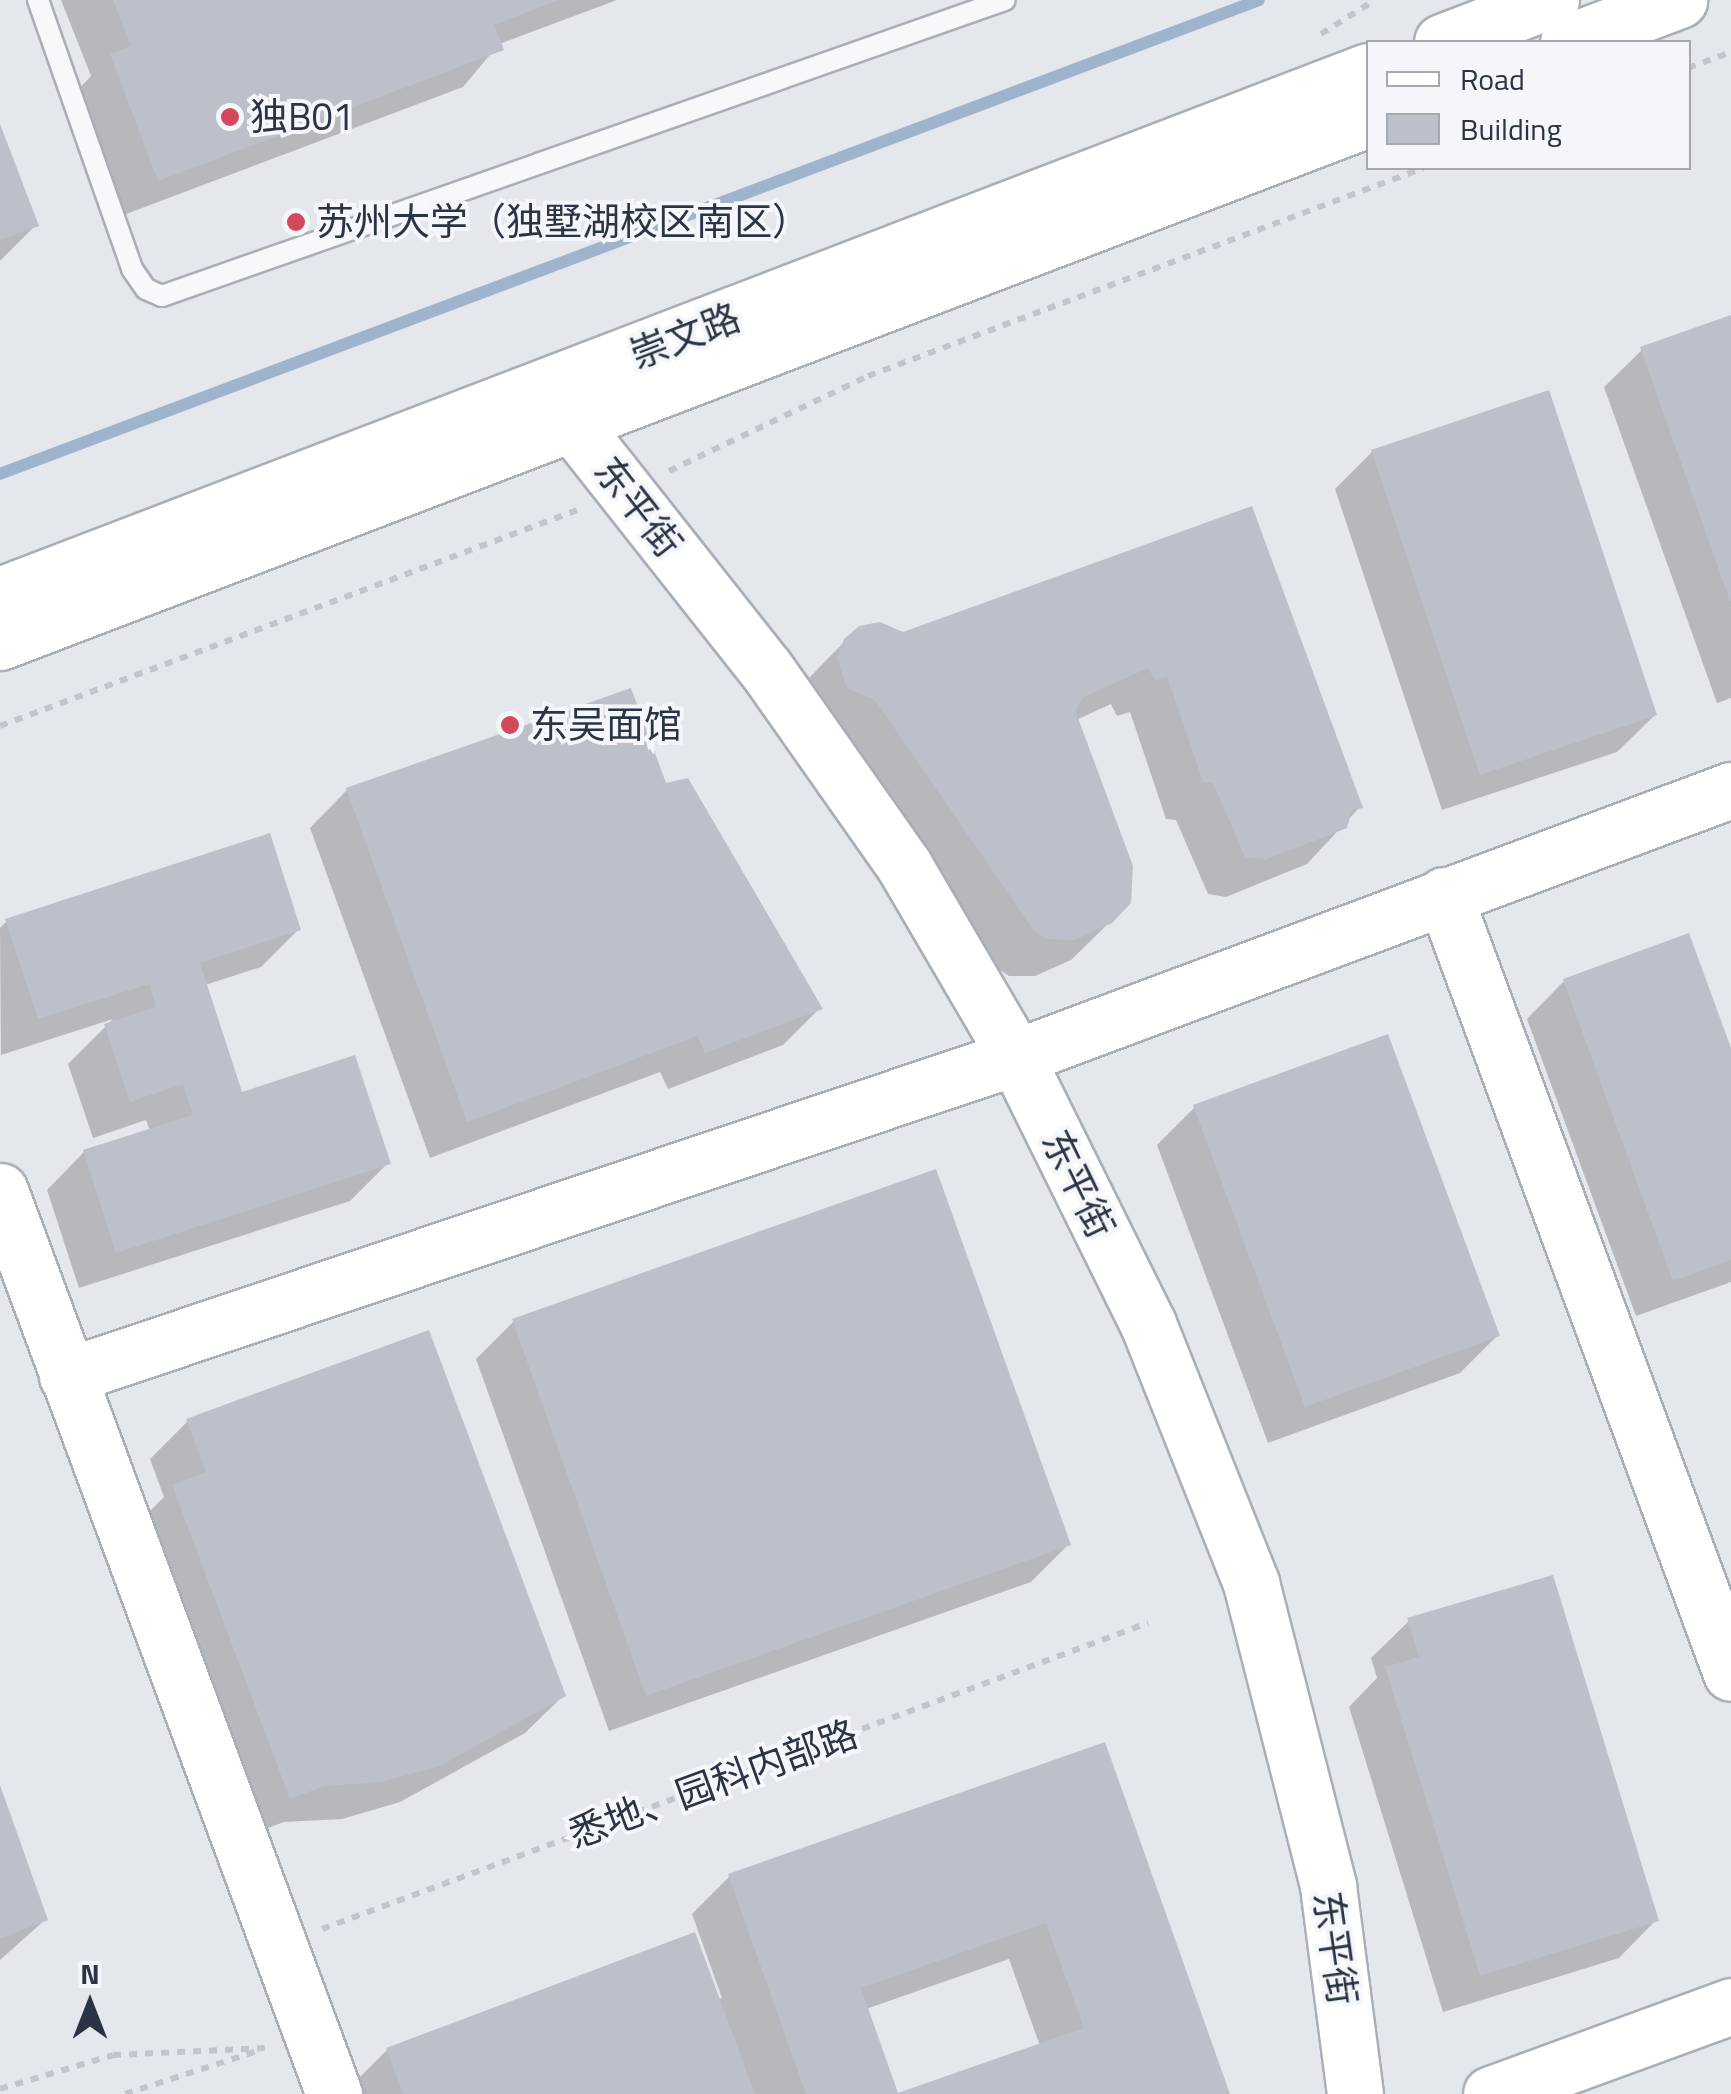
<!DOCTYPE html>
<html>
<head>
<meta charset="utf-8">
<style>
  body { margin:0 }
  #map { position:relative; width:1731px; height:2094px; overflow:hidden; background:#e4e7ec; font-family:"Titillium Web","Noto Sans SC",sans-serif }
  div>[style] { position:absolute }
  .shadow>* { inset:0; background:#0003 }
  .stream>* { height:12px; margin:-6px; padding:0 6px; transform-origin:6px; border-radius:6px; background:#9fb4cc }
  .building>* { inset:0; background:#bbc0ca }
  .path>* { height:6px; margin-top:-3px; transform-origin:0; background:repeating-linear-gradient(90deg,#c2c5cb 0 8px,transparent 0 16px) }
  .roads { filter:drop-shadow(2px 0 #a9aeb7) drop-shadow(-2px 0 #a9aeb7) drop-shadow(0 2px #a9aeb7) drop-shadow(0 -2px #a9aeb7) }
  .lane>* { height:20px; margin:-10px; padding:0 10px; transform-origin:10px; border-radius:10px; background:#f7f8fa }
  .secondary>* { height:55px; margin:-27.5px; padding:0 27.5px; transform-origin:27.5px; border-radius:27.5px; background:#fff }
  .dots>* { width:28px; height:28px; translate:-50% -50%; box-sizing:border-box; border:5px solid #f4f6f9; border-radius:50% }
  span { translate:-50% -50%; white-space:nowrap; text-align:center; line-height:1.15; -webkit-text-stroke:8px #f4f6f9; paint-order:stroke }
  .poi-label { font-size:38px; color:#2b3445 }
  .left { translate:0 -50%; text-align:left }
  .street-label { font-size:38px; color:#2b3445 }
  .legend { position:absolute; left:1366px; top:40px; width:325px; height:130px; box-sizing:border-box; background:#f4f6f9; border:2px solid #a4a8b1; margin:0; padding:12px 18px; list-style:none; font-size:30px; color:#2b3445 }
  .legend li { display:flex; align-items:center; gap:20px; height:50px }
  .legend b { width:50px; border:2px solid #a4a8b1 }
  .north { position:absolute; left:40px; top:1954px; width:100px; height:100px; -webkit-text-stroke:8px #f4f6f9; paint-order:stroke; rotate:0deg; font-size:28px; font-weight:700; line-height:40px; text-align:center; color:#2b3445 }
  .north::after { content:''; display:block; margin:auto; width:35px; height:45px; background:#2b3445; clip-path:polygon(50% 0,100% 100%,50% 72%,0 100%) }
</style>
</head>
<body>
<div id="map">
  <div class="shadow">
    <i style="clip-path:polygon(61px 0,617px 0,499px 44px,463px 87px,121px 216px,74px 94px,91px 76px)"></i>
    <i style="clip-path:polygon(0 131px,36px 225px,0 261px)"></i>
    <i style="clip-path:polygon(1731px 318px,1731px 698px,1717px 703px,1604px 387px,1642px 350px)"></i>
    <i style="clip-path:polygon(1372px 452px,1655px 715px,1617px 752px,1442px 810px,1335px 489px)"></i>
    <i style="clip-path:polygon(1250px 509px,1360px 807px,1307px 864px,1226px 897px,1208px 894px,1176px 820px,1166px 819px,1130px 712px,1117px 716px,1111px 704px,1076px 720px,1110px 922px,1071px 960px,1035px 976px,1009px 976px,997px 968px,838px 737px,803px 712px,808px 679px,846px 640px,902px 635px)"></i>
    <i style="clip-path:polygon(664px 786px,820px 1008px,783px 1045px,668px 1089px,660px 1072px,430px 1158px,310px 828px,347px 790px)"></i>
    <i style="clip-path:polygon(7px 921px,299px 929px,261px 967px,205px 985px,241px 1095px,388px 1163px,350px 1201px,79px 1288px,47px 1190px,84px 1152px,150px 1131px,146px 1120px,93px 1138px,68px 1064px,113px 1019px,1px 1055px,0 928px)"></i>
    <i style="clip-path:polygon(1564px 981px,1731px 1056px,1731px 1282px,1636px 1316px,1527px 1019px)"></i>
    <i style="clip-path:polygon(1195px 1107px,1497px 1336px,1460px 1373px,1268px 1443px,1157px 1145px)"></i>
    <i style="clip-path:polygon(514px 1321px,1068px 1545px,1031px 1582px,609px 1731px,476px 1359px)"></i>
    <i style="clip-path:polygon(187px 1422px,563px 1696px,525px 1733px,400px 1802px,342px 1819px,284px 1822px,252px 1834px,136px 1525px,164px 1497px,150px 1459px)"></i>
    <i style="clip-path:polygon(1409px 1621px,1656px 1920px,1619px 1958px,1443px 2012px,1349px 1707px,1377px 1678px,1371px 1658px)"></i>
    <i style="clip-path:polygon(1104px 1745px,1227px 2094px,902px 2094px,1040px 2046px,1009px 1959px,866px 2009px,896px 2094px,352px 2094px,350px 2087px,387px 2050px,722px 1998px,692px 1914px,729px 1877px)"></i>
    <i style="clip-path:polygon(0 1791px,45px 1920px,0 1960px)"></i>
  </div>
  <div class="stream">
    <i style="left:0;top:474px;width:1345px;rotate:-20.63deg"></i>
  </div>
  <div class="building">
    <i style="clip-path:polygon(113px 0,558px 0,494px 25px,504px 50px,158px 181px,110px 54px,131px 46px)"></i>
    <i style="clip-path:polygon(0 124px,39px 226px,0 240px)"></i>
    <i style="clip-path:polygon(1731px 315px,1731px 601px,1730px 601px,1640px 347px)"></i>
    <i style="clip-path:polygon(1549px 390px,1657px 715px,1480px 775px,1371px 450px)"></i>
    <i style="clip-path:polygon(1252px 506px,1363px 808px,1352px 810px,1347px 828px,1265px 860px,1245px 857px,1213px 783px,1203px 782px,1167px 676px,1155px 680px,1148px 668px,1084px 697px,1075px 710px,1133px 866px,1131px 903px,1112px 923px,1075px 940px,1047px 939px,1034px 931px,875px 700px,847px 688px,837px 658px,844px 639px,859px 626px,880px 622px,903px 632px)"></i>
    <i style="clip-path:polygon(631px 688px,666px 783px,688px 778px,823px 1009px,705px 1053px,697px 1036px,467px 1122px,346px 788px)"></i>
    <i style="clip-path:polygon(270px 833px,301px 930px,200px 963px,242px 1092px,355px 1055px,391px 1164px,116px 1253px,83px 1150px,193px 1115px,183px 1084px,130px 1102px,104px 1024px,156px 1007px,149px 984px,38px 1019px,5px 919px)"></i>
    <i style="clip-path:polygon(1689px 933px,1731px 1048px,1731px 1260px,1673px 1281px,1563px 979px)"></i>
    <i style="clip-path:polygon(1388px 1034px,1500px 1336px,1305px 1407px,1193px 1105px)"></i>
    <i style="clip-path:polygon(936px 1169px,1071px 1545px,646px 1696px,512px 1319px)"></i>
    <i style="clip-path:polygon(429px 1330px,566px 1696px,440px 1766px,381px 1782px,324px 1786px,290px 1799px,172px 1485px,206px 1472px,186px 1419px)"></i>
    <i style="clip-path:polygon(1553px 1575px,1659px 1921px,1480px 1976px,1385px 1667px,1419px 1657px,1407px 1618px)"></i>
    <i style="clip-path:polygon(evenodd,1105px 1742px,1230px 2094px,806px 2094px,728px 1874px,1105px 1742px,1046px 1923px,1084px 2028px,898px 2093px,861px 1988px,1046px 1923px)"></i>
    <i style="clip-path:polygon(0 1785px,48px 1920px,0 1939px)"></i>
    <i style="clip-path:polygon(695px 1932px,755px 2094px,403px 2094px,386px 2048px)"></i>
  </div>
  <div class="path">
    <i style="left:1321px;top:34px;width:64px;rotate:-32.2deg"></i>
    <i style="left:1688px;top:68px;width:46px;rotate:-20.4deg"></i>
    <i style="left:669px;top:471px;width:221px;rotate:-25.5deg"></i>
    <i style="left:868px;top:376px;width:593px;rotate:-20.54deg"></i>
    <i style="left:0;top:726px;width:619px;rotate:-20.51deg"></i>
    <i style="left:322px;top:1929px;width:881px;rotate:-20.33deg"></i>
    <i style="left:0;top:2089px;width:118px;rotate:-16.7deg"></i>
    <i style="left:113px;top:2055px;width:152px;rotate:-2.6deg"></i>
    <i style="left:125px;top:2094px;width:139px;rotate:-18deg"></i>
  </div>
  <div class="roads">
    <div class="lane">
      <i style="left:38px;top:0;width:285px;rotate:70.7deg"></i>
      <i style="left:132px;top:269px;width:24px;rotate:55deg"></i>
      <i style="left:146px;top:289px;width:17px;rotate:24deg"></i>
      <i style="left:162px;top:296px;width:893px;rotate:-19.35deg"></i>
    </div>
    <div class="secondary">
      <i style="left:1442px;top:42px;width:117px;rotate:-21.1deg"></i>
      <i style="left:1568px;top:42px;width:119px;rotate:-20.7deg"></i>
      <i style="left:552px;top:387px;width:43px;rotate:61.1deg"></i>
      <i style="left:573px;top:425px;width:311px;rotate:51.7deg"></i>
      <i style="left:766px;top:669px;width:242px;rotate:54.9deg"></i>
      <i style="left:905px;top:867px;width:220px;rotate:59.7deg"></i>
      <i style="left:1016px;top:1057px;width:298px;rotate:63.7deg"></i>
      <i style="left:1148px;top:1324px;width:279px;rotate:68.3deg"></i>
      <i style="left:1251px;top:1583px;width:313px;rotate:75.7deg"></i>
      <i style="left:1328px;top:1886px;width:210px;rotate:82.6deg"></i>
      <i style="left:0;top:595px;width:1465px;rotate:-20.96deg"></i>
      <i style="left:0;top:642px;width:1465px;rotate:-20.92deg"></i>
      <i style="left:1444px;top:895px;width:829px;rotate:69.75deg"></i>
      <i style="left:0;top:1191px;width:963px;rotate:69.7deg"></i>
      <i style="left:67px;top:1376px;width:1001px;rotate:-18.58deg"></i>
      <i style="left:1016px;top:1057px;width:763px;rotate:-20.48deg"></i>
      <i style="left:1491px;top:2094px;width:256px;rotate:-20.1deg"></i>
    </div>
  </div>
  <div class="dots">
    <i style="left:230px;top:117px;background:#d1495b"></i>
    <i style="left:296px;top:222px;background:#d1495b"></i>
    <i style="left:510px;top:725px;background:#d1495b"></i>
  </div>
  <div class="poi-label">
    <span class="left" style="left:250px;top:117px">独B01</span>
    <span class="left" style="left:316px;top:222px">苏州大学（独墅湖校区南区）</span>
    <span class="left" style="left:530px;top:725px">东吴面馆</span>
  </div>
  <div class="street-label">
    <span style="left:685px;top:336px;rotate:-21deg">崇文路</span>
    <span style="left:638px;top:507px;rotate:52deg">东平街</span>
    <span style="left:1078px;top:1184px;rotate:64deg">东平街</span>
    <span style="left:713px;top:1784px;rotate:-20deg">悉地、园科内部路</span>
    <span style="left:1335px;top:1948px;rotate:82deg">东平街</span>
  </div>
  <ul class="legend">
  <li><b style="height:12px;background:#fff"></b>Road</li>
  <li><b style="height:28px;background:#bbc0ca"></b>Building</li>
  </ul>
  <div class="north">N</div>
</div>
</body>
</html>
